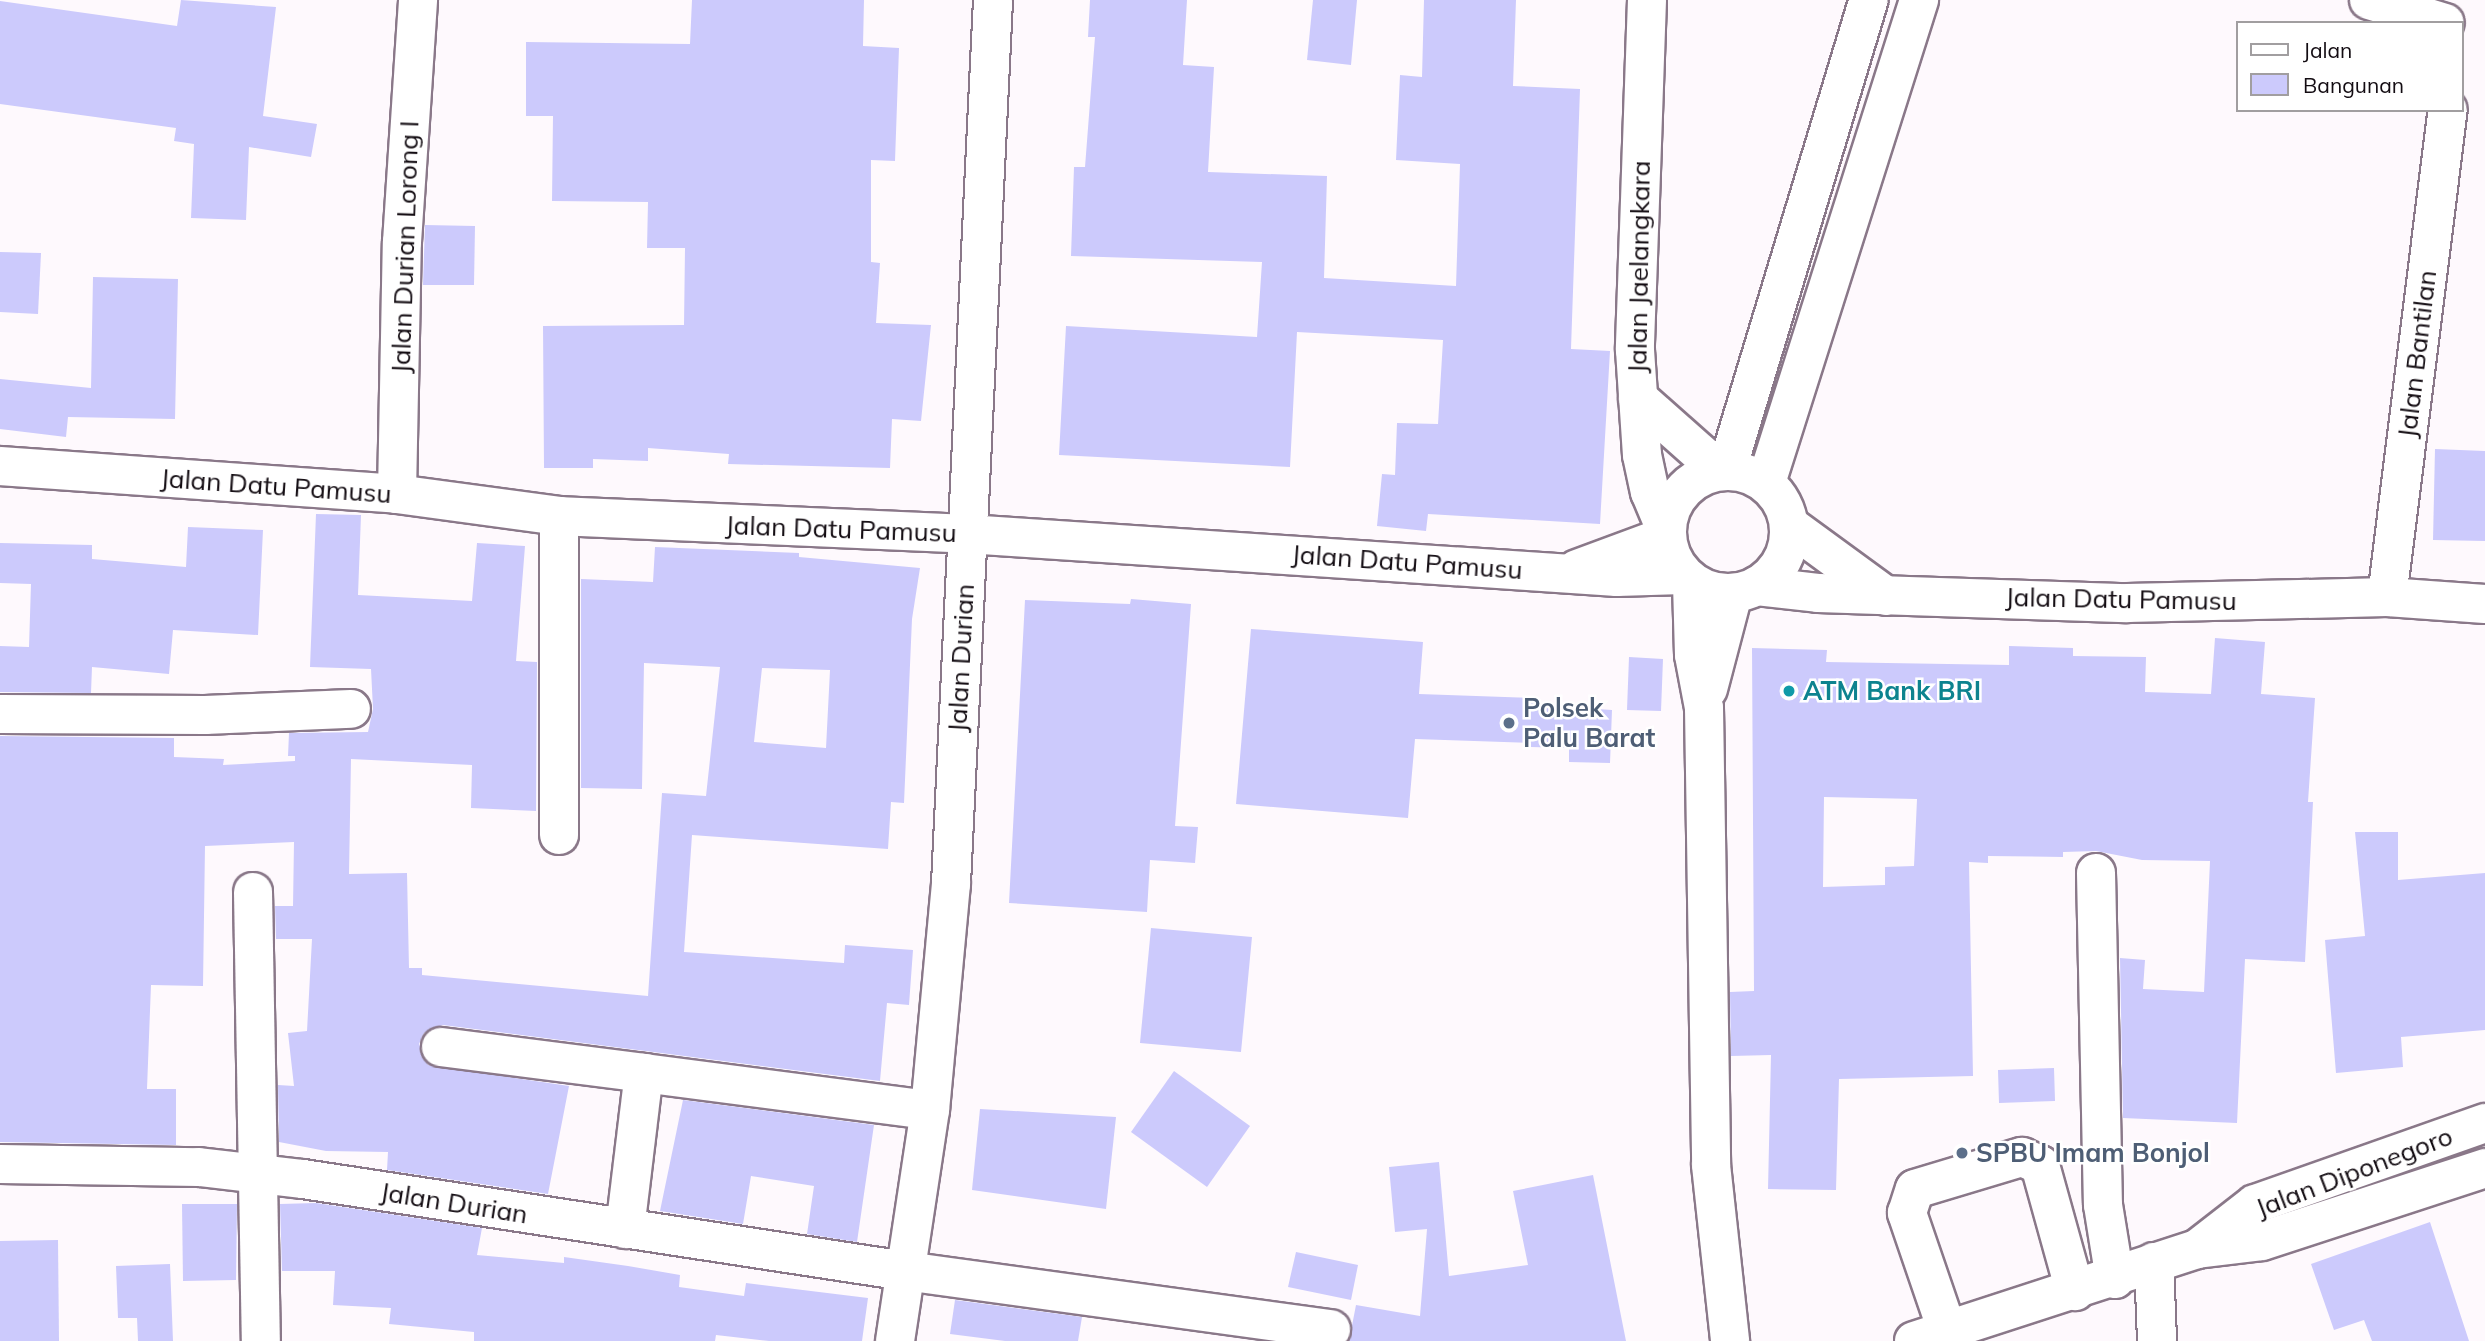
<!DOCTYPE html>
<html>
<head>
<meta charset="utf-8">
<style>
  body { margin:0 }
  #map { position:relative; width:2485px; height:1341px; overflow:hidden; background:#fef9fd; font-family:Mulish,sans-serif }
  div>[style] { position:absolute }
  .building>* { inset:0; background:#cccafc }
  .roads { filter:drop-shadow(2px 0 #8a7889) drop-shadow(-2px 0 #8a7889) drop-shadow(0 2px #8a7889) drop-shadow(0 -2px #8a7889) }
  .minor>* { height:38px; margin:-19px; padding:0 19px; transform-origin:19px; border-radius:19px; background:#fff }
  .minor>.ring { margin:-19px; padding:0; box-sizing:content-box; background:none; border:38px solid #fff; border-radius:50% }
  .highway>* { height:38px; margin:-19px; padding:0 19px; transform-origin:19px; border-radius:19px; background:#fff }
  .dots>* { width:19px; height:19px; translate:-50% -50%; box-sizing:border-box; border:4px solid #fff; border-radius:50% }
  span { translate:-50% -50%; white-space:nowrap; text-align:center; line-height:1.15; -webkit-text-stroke:5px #fff; paint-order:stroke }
  .street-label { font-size:26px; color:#130c12 }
  .culture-label { font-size:26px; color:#0d838f; font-weight:700 }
  .left { translate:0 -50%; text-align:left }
  .service-label { font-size:26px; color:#4e5e75; font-weight:700 }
  .legend { position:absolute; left:2236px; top:21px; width:228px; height:91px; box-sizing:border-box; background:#fff; border:2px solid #a19ea0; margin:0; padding:9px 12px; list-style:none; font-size:21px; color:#130c12 }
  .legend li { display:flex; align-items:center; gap:14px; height:35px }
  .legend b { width:35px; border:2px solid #a19ea0 }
</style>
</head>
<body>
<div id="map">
  <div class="building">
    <i style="clip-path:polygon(181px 0,276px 7px,263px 116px,317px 124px,311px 157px,249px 147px,246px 220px,191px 218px,194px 144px,174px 141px,176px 128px,0 104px,0 1px,177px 26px)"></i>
    <i style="clip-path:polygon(692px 0,864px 0,863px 46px,899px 48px,895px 161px,871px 160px,871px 262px,880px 263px,876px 323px,931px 325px,921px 421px,892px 419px,890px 468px,728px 464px,729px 454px,648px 448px,648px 461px,593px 459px,593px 468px,544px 468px,543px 326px,684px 325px,685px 248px,647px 248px,648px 202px,552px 201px,553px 116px,526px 116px,526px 42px,690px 44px)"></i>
    <i style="clip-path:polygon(1090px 0,1187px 0,1183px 65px,1214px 67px,1208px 172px,1327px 176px,1324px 278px,1456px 286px,1460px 164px,1396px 160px,1400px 75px,1422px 77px,1424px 0,1516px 0,1513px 86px,1580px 89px,1571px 349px,1610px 351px,1600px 524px,1428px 514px,1426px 531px,1377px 526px,1382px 474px,1395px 475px,1397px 423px,1438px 424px,1443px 340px,1297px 332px,1290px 467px,1059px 455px,1066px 326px,1257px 337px,1262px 262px,1071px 256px,1074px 167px,1085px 167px,1095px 37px,1088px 37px)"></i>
    <i style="clip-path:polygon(1313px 0,1357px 0,1351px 65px,1307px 60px)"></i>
    <i style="clip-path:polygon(425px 225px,475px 226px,474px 285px,423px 285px)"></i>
    <i style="clip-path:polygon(0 252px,41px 253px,38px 314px,0 312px)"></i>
    <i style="clip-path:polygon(93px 277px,178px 279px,175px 419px,68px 417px,66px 437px,0 429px,0 379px,91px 388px)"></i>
    <i style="clip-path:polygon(2435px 449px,2485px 451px,2485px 541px,2433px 540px)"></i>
    <i style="clip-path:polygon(evenodd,316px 514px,361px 515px,358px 595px,472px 601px,477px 543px,525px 546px,516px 661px,537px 662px,536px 811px,471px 808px,472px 765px,351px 759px,349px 874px,407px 873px,409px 968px,422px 968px,422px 975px,648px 996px,662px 793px,706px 796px,720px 667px,644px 663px,642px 789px,581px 788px,581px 579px,653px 582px,655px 547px,799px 553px,799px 557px,920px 568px,912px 619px,904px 803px,891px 802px,888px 849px,692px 835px,684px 952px,844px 963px,845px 945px,913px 950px,909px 1005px,887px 1003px,880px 1081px,443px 1025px,424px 1033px,419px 1044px,428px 1065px,569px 1086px,548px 1194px,387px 1170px,388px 1152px,326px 1151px,279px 1142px,278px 1085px,294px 1086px,288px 1033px,307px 1031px,312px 939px,276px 939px,275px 906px,293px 906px,294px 842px,205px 846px,203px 986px,151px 985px,147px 1089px,176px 1089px,176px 1145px,0 1142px,0 736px,174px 738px,174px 757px,224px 759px,223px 765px,295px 761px,295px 756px,288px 756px,289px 733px,368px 732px,373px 709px,371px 669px,310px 667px,316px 514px,762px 668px,830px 670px,826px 748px,754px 742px,762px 668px)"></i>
    <i style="clip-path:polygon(188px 527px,263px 530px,258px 635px,173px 630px,169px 674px,92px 667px,91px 693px,0 692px,0 646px,29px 647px,31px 584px,0 583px,0 543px,92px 545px,92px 559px,186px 567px)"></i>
    <i style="clip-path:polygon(1131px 599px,1191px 604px,1175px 826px,1198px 827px,1195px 863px,1150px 860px,1147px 912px,1009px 903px,1025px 600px,1130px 604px)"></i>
    <i style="clip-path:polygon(1251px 629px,1423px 642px,1419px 694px,1537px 698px,1536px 705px,1612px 710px,1610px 763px,1569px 762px,1569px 748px,1531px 747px,1531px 743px,1415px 739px,1408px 818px,1236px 804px)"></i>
    <i style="clip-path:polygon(evenodd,2215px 638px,2265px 642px,2261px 694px,2315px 698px,2308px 802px,2313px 802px,2305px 962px,2245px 959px,2237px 1123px,2123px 1118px,2120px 958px,2145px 960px,2143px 989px,2204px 992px,2210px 861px,2142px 860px,2096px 851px,2063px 852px,2063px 857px,1988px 856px,1988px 863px,1969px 862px,1973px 1076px,1839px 1079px,1836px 1190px,1768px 1189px,1771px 1055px,1731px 1056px,1730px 992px,1754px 991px,1752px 648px,1827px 650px,1826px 662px,2009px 665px,2009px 646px,2073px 648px,2073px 656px,2146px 657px,2145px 692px,2211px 694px,2215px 638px,1824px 797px,1917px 799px,1914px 866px,1885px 867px,1885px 885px,1823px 887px,1824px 797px)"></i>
    <i style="clip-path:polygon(1629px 657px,1663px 659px,1661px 711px,1627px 710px)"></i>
    <i style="clip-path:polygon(2355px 832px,2398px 832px,2398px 880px,2485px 873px,2485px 1030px,2401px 1037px,2403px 1067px,2336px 1073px,2325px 940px,2365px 936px)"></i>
    <i style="clip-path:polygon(1151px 928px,1252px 937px,1241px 1052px,1140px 1043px)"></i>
    <i style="clip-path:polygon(2054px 1068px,2055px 1101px,1999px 1103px,1998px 1070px)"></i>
    <i style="clip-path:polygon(1174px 1071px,1250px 1126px,1207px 1187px,1131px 1132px)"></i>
    <i style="clip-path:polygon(683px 1100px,874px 1125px,857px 1242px,807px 1234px,814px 1186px,751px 1176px,743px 1224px,660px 1211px)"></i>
    <i style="clip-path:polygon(980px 1109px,1116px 1117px,1106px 1209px,972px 1190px)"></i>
    <i style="clip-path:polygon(1439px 1162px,1449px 1276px,1528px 1265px,1513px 1191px,1593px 1175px,1626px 1341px,1349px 1341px,1356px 1305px,1420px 1316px,1427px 1229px,1395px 1232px,1389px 1167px)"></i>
    <i style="clip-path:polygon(316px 1203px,482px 1228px,477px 1255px,564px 1263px,564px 1257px,628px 1266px,680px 1275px,679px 1287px,744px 1296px,746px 1283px,868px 1298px,862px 1341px,769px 1341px,716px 1335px,715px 1341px,474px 1341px,474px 1332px,389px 1324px,391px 1308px,333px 1305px,335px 1271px,282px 1271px,280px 1204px)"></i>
    <i style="clip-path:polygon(182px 1204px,237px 1204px,236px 1280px,183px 1281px)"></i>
    <i style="clip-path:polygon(2430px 1222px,2469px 1341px,2372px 1341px,2364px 1320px,2334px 1330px,2311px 1264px)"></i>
    <i style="clip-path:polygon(58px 1240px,59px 1341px,0 1341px,0 1241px)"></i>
    <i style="clip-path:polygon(1296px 1252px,1358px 1265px,1351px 1300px,1288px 1287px)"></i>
    <i style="clip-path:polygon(170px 1264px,173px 1341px,138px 1341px,137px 1318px,118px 1318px,116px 1266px)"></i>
    <i style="clip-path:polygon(955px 1300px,1082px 1317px,1078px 1341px,1005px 1341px,950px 1334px)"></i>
  </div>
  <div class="roads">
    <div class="minor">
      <i style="left:1647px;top:0;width:350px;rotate:92deg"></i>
      <i style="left:1635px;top:350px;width:105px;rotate:86.2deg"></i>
      <i style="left:1642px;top:455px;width:38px;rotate:78deg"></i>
      <i style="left:1650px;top:492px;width:41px;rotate:67.2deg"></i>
      <i style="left:2369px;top:0;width:79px;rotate:16.8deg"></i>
      <i style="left:1638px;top:398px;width:108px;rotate:41.6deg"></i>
      <i style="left:0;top:466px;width:398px;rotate:4deg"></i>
      <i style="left:397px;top:494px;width:163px;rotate:7.7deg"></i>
      <i style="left:559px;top:516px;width:408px;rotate:2.5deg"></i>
      <i style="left:967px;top:534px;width:651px;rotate:3.78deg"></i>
      <i style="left:1617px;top:577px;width:66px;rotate:-1.7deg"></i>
      <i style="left:1727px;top:469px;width:490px;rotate:-73.2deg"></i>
      <i class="ring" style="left:1667px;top:471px;width:84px;height:84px"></i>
      <i style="left:1766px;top:483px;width:507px;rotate:-72.42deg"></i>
      <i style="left:397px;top:494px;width:252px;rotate:-88.9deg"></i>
      <i style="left:402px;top:242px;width:243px;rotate:-86.2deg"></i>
      <i style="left:559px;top:516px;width:319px;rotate:90deg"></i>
      <i style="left:1789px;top:525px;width:120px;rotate:36.2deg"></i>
      <i style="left:1577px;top:569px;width:95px;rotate:-20.3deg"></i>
      <i style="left:1692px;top:583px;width:72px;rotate:88.4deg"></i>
      <i style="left:1694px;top:655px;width:54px;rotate:79.3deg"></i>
      <i style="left:1704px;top:708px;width:457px;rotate:89.1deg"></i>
      <i style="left:1711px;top:1165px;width:177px;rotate:83.8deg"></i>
      <i style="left:1757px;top:586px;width:61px;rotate:6.5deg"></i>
      <i style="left:1818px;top:593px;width:309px;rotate:1.9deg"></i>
      <i style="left:2127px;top:603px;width:260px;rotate:-1.3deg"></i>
      <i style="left:2387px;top:597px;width:98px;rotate:4.1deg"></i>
      <i style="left:2387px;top:597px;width:491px;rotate:-82.9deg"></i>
      <i style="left:1708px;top:689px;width:98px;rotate:-75.3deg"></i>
      <i style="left:0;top:714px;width:205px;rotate:0.3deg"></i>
      <i style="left:205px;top:715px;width:146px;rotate:-2.4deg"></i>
      <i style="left:2096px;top:873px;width:332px;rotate:88.8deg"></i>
      <i style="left:2103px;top:1205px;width:75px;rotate:80.8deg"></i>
      <i style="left:253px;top:892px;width:449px;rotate:89deg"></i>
      <i style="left:441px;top:1047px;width:205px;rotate:7.3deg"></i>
      <i style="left:0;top:1164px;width:199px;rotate:0.9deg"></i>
      <i style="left:199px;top:1167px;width:105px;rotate:6.6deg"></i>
      <i style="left:303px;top:1179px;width:609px;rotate:8.69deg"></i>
      <i style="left:905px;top:1271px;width:430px;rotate:7.8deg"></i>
      <i style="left:625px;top:1229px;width:157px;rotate:-83.1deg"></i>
      <i style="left:644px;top:1073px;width:288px;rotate:7.4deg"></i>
      <i style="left:2154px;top:1262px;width:79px;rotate:87.8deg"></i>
      <i style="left:1947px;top:1330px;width:124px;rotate:-108.9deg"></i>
      <i style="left:1907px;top:1213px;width:25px;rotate:-72deg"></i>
      <i style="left:1915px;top:1189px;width:112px;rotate:-16.7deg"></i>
      <i style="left:2022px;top:1157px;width:20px;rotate:24deg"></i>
      <i style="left:2040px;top:1165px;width:131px;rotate:74.5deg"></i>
      <i style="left:895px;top:1341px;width:234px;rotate:-81.4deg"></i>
      <i style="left:930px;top:1110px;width:227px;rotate:-84.7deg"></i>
      <i style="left:951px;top:884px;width:885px;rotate:-87.28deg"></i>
    </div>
    <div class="highway">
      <i style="left:2197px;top:1249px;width:73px;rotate:-37.8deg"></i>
      <i style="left:2255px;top:1204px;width:244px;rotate:-19.4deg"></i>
      <i style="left:1914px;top:1341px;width:298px;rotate:-18deg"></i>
      <i style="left:2197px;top:1249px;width:65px;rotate:-7deg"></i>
      <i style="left:2262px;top:1241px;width:235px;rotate:-18.1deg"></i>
    </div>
  </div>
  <div class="dots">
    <i style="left:1789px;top:691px;background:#0f9aa8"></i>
    <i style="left:1509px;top:723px;background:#5c6f8a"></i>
    <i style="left:1962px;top:1153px;background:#5c6f8a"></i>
  </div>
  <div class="street-label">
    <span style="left:405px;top:247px;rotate:-88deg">Jalan Durian Lorong I</span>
    <span style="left:1639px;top:267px;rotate:-89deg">Jalan Jaelangkara</span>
    <span style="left:2417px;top:354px;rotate:-83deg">Jalan Bantilan</span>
    <span style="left:276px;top:486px;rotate:4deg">Jalan Datu Pamusu</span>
    <span style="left:841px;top:529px;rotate:2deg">Jalan Datu Pamusu</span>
    <span style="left:1407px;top:562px;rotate:4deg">Jalan Datu Pamusu</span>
    <span style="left:2121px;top:599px;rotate:1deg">Jalan Datu Pamusu</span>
    <span style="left:961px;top:658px;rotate:-87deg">Jalan Durian</span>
    <span style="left:2354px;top:1172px;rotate:-21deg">Jalan Diponegoro</span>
    <span style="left:454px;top:1203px;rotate:9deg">Jalan Durian</span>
  </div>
  <div class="culture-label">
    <span class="left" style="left:1803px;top:691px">ATM Bank BRI</span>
  </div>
  <div class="service-label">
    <span class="left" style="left:1523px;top:723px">Polsek<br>Palu Barat</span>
    <span class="left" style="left:1976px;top:1153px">SPBU Imam Bonjol</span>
  </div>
  <ul class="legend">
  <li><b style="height:9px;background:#fff"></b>Jalan</li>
  <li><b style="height:19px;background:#cccafc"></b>Bangunan</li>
  </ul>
</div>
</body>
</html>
